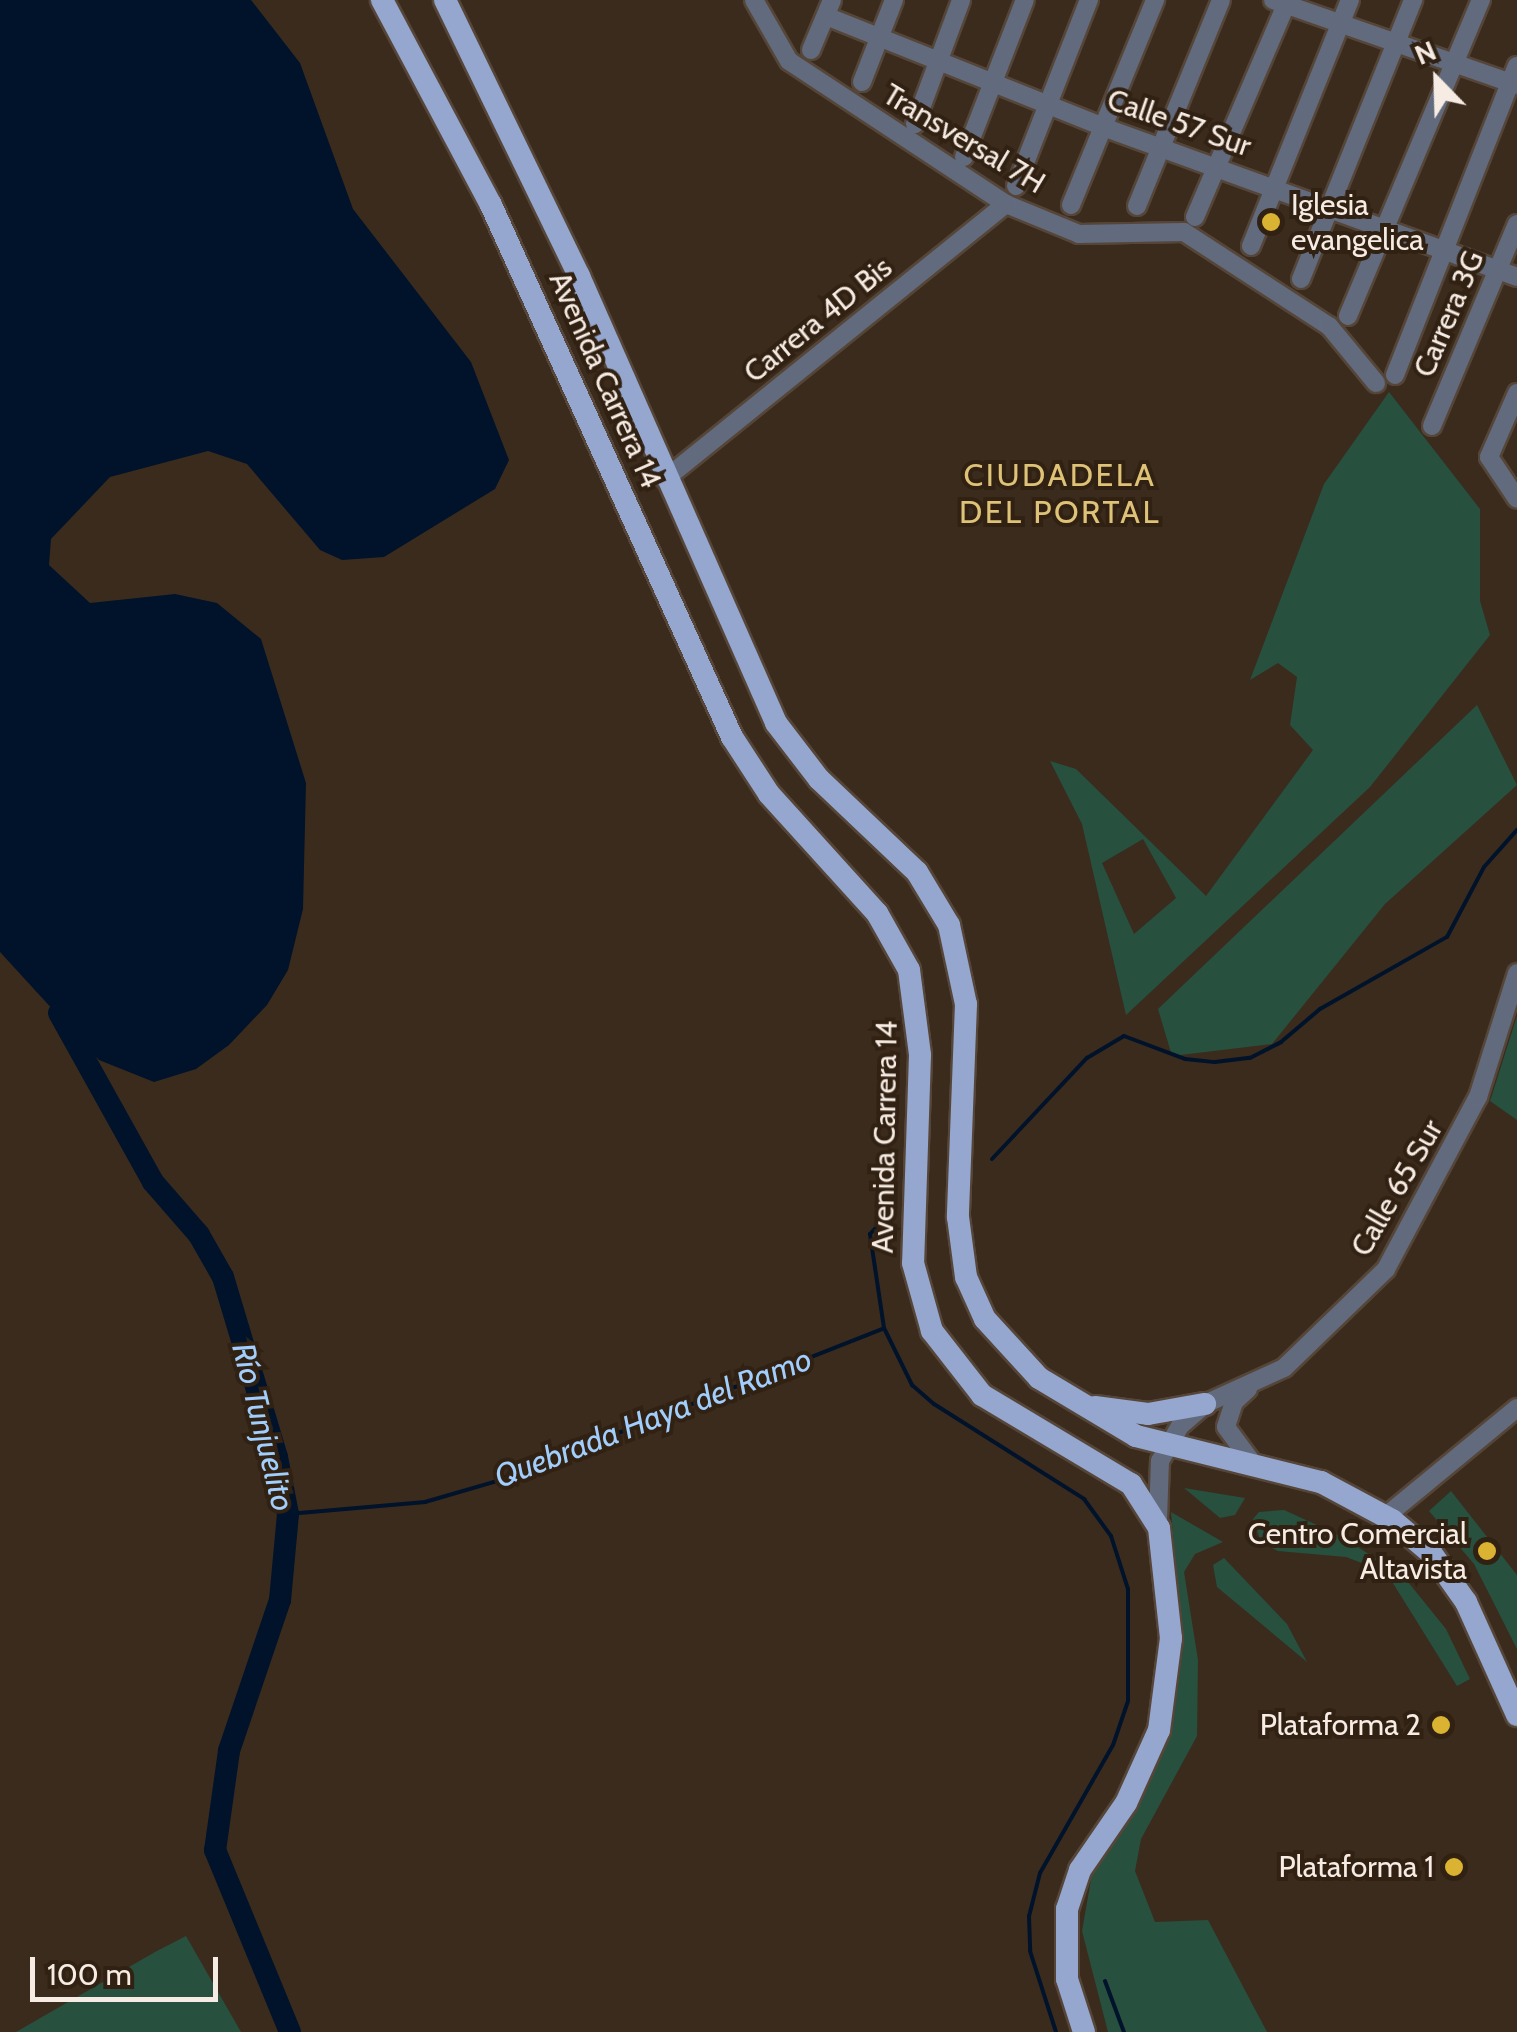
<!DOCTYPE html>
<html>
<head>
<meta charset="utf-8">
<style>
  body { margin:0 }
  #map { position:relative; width:1517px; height:2032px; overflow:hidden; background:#3b2b1d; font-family:Cabin,sans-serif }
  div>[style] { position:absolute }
  .green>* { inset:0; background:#27503e }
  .water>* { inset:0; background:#00132b }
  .stream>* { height:4px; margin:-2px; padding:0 2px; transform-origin:2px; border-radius:2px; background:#00132b }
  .river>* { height:22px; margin:-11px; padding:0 11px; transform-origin:11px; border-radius:11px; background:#00132b }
  .roads { filter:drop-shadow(2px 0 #554639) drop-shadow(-2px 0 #554639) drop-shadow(0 2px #554639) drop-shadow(0 -2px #554639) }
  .minor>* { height:18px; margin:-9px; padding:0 9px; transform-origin:9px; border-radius:9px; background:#626b7e }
  .major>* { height:22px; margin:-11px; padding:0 11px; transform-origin:11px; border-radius:11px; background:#95a7ce }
  .dots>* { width:28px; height:28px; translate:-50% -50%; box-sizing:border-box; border:5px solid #312113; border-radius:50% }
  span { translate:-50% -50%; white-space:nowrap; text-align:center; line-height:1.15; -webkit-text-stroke:8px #312113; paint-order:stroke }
  .street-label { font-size:30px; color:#f7ece3 }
  .poi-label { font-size:30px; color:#f7ece3 }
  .left { translate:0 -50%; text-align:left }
  .right { translate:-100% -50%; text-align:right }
  .neighbourhood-label { font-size:32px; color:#ddc277; letter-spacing:2.5px }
  .water-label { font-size:32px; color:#a1cefd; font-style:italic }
  .north { position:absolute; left:1387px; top:30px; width:100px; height:100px; -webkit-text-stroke:8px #312113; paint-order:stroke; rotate:337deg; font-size:28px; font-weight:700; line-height:40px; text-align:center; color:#f7ece3 }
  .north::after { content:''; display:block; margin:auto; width:35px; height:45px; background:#f7ece3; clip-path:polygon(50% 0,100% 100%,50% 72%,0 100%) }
  .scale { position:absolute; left:30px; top:1957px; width:188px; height:45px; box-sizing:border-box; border:5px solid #f7ece3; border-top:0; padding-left:12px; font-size:30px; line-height:35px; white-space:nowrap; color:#f7ece3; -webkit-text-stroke:8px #312113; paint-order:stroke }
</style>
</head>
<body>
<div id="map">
  <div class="green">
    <i style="clip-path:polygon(evenodd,1389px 392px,1480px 509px,1480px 601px,1490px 635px,1370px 787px,1126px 1015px,1082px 824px,1050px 761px,1076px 769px,1206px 896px,1313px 750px,1290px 725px,1297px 677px,1278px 663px,1250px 680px,1324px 484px,1389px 392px,1143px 839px,1176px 898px,1134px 934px,1102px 863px,1143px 839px)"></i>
    <i style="clip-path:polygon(1477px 705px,1517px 785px,1385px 904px,1272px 1044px,1172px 1056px,1158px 1009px)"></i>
    <i style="clip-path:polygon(1517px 1016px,1517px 1120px,1490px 1101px)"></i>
    <i style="clip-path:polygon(1184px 1488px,1245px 1498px,1235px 1515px,1220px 1518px)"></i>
    <i style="clip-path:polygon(1451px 1491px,1517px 1575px,1517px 1649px,1474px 1564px,1429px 1511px)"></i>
    <i style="clip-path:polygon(1284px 1510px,1341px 1536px,1404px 1577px,1446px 1629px,1470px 1679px,1457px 1686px,1386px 1572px,1346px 1557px,1278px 1551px,1261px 1542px,1253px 1519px,1259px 1512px)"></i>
    <i style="clip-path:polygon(1171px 1512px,1223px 1542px,1195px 1554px,1184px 1572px,1198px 1660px,1197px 1736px,1141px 1839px,1135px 1871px,1155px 1922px,1208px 1920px,1267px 2032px,1108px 2032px,1082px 1931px,1092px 1874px,1143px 1797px,1174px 1716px,1183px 1646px)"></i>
    <i style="clip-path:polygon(1224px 1558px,1287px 1624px,1307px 1662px,1217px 1587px,1213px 1565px)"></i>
    <i style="clip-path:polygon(186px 1936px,241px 2032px,16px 2032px,155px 1952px)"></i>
  </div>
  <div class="water">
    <i style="clip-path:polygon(0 0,251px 0,300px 63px,353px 209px,471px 362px,509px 460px,495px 489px,384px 557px,342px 560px,320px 550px,247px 464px,208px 451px,110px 477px,51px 539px,49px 565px,90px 603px,175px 594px,217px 603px,261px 639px,306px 783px,303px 909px,288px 970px,267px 1005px,229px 1045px,196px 1069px,154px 1082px,99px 1060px,0 952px)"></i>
  </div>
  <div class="stream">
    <i style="left:992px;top:1159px;width:139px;rotate:-46.8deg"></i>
    <i style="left:1087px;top:1058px;width:43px;rotate:-30.7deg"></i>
    <i style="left:1124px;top:1036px;width:65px;rotate:20.7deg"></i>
    <i style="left:1185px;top:1059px;width:30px;rotate:6deg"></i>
    <i style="left:1215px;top:1062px;width:35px;rotate:-7deg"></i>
    <i style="left:1250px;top:1058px;width:35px;rotate:-27deg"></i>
    <i style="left:1281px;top:1042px;width:51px;rotate:-40.2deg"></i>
    <i style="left:1320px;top:1009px;width:146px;rotate:-29.6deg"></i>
    <i style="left:1447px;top:937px;width:79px;rotate:-62.1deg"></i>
    <i style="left:1484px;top:867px;width:50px;rotate:-48.3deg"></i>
    <i style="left:884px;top:1328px;width:64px;rotate:63.8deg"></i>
    <i style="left:912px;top:1385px;width:29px;rotate:41deg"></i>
    <i style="left:934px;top:1404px;width:178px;rotate:32.3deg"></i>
    <i style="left:1084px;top:1499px;width:46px;rotate:53.9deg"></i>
    <i style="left:1111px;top:1536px;width:56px;rotate:72.2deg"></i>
    <i style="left:1128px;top:1589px;width:112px;rotate:90deg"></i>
    <i style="left:1128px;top:1701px;width:46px;rotate:108.8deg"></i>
    <i style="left:1113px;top:1745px;width:147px;rotate:119.7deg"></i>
    <i style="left:1040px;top:1873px;width:44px;rotate:104.3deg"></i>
    <i style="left:1029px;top:1916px;width:35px;rotate:88deg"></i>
    <i style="left:1030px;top:1951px;width:85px;rotate:72.2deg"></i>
    <i style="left:288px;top:1514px;width:138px;rotate:-5deg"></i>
    <i style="left:425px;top:1502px;width:72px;rotate:-16.2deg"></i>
    <i style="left:494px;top:1482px;width:419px;rotate:-21.5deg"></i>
    <i style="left:884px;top:1328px;width:95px;rotate:-98.5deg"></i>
    <i style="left:870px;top:1234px;width:37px;rotate:-47deg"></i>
    <i style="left:1105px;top:1981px;width:54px;rotate:69.6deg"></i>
  </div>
  <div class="river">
    <i style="left:59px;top:1013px;width:193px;rotate:60.9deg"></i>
    <i style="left:153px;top:1182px;width:70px;rotate:49deg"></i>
    <i style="left:199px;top:1235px;width:48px;rotate:60.3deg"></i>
    <i style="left:223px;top:1277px;width:188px;rotate:73.3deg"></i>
    <i style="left:277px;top:1457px;width:58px;rotate:79.1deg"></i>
    <i style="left:288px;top:1514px;width:86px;rotate:95.3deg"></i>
    <i style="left:280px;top:1600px;width:159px;rotate:108.7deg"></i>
    <i style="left:229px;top:1751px;width:100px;rotate:98deg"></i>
    <i style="left:215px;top:1850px;width:197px;rotate:67.6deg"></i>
  </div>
  <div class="roads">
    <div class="minor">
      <i style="left:754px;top:0;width:70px;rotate:60.2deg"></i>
      <i style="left:789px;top:61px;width:260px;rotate:33.4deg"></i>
      <i style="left:1006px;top:204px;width:79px;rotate:22.3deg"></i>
      <i style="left:1079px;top:234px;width:105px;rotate:-1.1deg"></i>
      <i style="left:1184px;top:232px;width:173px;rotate:33deg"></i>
      <i style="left:1329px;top:326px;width:74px;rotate:50.5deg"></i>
      <i style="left:1273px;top:0;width:258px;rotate:19.2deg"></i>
      <i style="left:826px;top:16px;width:298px;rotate:21.8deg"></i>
      <i style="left:1103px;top:127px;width:440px;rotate:19.9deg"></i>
      <i style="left:811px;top:50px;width:54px;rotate:-67.2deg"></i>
      <i style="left:862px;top:82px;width:88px;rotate:-68.7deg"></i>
      <i style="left:915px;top:124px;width:132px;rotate:-69.6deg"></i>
      <i style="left:964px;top:157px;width:168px;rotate:-68.8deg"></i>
      <i style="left:1016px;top:186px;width:200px;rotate:-68.6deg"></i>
      <i style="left:1071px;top:205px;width:222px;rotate:-67.7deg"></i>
      <i style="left:1137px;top:206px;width:222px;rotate:-67.8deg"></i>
      <i style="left:1195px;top:217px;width:236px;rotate:-66.8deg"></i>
      <i style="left:1251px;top:246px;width:265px;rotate:-68.1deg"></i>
      <i style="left:1301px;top:279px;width:301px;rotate:-68.1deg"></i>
      <i style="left:1348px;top:316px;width:343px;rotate:-67.2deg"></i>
      <i style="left:1395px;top:375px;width:332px;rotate:-68.5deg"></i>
      <i style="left:1517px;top:393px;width:70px;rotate:113.6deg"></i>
      <i style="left:1489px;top:457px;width:50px;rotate:56.3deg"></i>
      <i style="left:1432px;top:426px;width:219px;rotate:-67.2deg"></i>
      <i style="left:665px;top:479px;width:438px;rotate:-38.9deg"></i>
      <i style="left:1248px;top:1389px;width:19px;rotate:137deg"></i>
      <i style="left:1234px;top:1402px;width:26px;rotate:108deg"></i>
      <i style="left:1226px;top:1427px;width:47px;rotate:53.6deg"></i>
      <i style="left:1386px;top:1516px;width:170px;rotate:-39.5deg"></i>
      <i style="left:1158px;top:1520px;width:59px;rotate:-88.1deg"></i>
      <i style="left:1160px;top:1461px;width:40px;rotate:-60.3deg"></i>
      <i style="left:1180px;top:1426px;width:33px;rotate:-41deg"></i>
      <i style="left:1205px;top:1404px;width:87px;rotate:-24.5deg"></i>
      <i style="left:1284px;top:1368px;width:142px;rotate:-44.1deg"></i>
      <i style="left:1386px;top:1269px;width:195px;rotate:-61.9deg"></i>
      <i style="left:1478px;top:1097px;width:130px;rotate:-72.5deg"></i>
    </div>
    <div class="major">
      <i style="left:382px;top:0;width:232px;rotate:62deg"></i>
      <i style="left:491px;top:205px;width:584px;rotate:65.63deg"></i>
      <i style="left:732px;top:737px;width:68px;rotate:57deg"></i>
      <i style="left:769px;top:794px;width:161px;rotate:47.8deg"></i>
      <i style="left:877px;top:913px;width:65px;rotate:60.7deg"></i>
      <i style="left:909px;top:970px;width:86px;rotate:82.6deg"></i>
      <i style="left:920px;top:1055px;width:208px;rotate:91.9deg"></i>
      <i style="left:913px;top:1263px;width:71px;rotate:74.4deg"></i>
      <i style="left:932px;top:1331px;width:81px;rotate:52deg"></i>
      <i style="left:982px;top:1395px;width:174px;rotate:30.9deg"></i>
      <i style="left:1131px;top:1484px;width:52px;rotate:57.5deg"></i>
      <i style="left:1159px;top:1528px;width:111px;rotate:83.8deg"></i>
      <i style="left:1171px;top:1638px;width:93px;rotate:97.4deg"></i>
      <i style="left:1159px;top:1730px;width:80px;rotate:114.3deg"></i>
      <i style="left:1126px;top:1803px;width:81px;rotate:124.5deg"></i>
      <i style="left:1080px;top:1870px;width:41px;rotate:108.4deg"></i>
      <i style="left:1067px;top:1909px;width:70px;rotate:90deg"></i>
      <i style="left:1067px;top:1979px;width:56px;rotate:72.2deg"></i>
      <i style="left:445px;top:0;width:307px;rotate:64.1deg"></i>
      <i style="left:579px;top:276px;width:488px;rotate:66.2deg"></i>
      <i style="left:776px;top:723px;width:71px;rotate:52.5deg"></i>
      <i style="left:819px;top:779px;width:135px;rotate:43.5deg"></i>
      <i style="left:917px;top:872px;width:62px;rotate:58.9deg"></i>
      <i style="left:949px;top:925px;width:81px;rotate:77.9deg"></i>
      <i style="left:966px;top:1004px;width:213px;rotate:92.2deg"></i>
      <i style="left:958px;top:1217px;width:61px;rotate:82.4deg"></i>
      <i style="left:966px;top:1277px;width:46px;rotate:65.7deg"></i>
      <i style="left:985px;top:1319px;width:80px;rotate:47.5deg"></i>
      <i style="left:1039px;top:1378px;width:113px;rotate:30.9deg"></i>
      <i style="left:1136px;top:1436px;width:191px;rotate:14deg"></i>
      <i style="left:1321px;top:1482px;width:81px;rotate:28.2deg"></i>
      <i style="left:1392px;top:1520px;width:52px;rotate:40.4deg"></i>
      <i style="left:1432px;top:1554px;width:59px;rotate:54.7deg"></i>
      <i style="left:1466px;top:1602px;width:124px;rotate:65.7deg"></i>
      <i style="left:1095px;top:1407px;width:53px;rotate:7.5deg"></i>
      <i style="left:1148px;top:1414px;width:58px;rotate:-10deg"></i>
    </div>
  </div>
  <div class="dots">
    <i style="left:1271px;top:222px;background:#dab333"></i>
    <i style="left:1487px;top:1551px;background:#dab333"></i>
    <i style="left:1441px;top:1725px;background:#dab333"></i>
    <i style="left:1454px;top:1867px;background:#dab333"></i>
  </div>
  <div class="street-label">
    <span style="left:1179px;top:123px;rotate:19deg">Calle 57 Sur</span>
    <span style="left:964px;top:139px;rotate:31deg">Transversal 7H</span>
    <span style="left:1449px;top:314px;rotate:-67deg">Carrera 3G</span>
    <span style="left:818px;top:320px;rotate:-39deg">Carrera 4D Bis</span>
    <span style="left:605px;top:380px;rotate:66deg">Avenida Carrera 14</span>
    <span style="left:885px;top:1137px;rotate:-89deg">Avenida Carrera 14</span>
    <span style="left:1397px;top:1188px;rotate:-60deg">Calle 65 Sur</span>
  </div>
  <div class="poi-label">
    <span class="left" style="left:1291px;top:222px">Iglesia<br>evangelica</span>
    <span class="right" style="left:1467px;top:1551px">Centro Comercial<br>Altavista</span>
    <span class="right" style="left:1421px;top:1725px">Plataforma 2</span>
    <span class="right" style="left:1434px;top:1867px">Plataforma 1</span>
  </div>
  <div class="neighbourhood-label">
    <span style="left:1060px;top:494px">CIUDADELA<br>DEL PORTAL</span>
  </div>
  <div class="water-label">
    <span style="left:653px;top:1418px;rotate:-21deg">Quebrada Haya del Ramo</span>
    <span style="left:263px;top:1427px;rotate:76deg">Río Tunjuelito</span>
  </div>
  <div class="north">N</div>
  <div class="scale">100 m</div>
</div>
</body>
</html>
